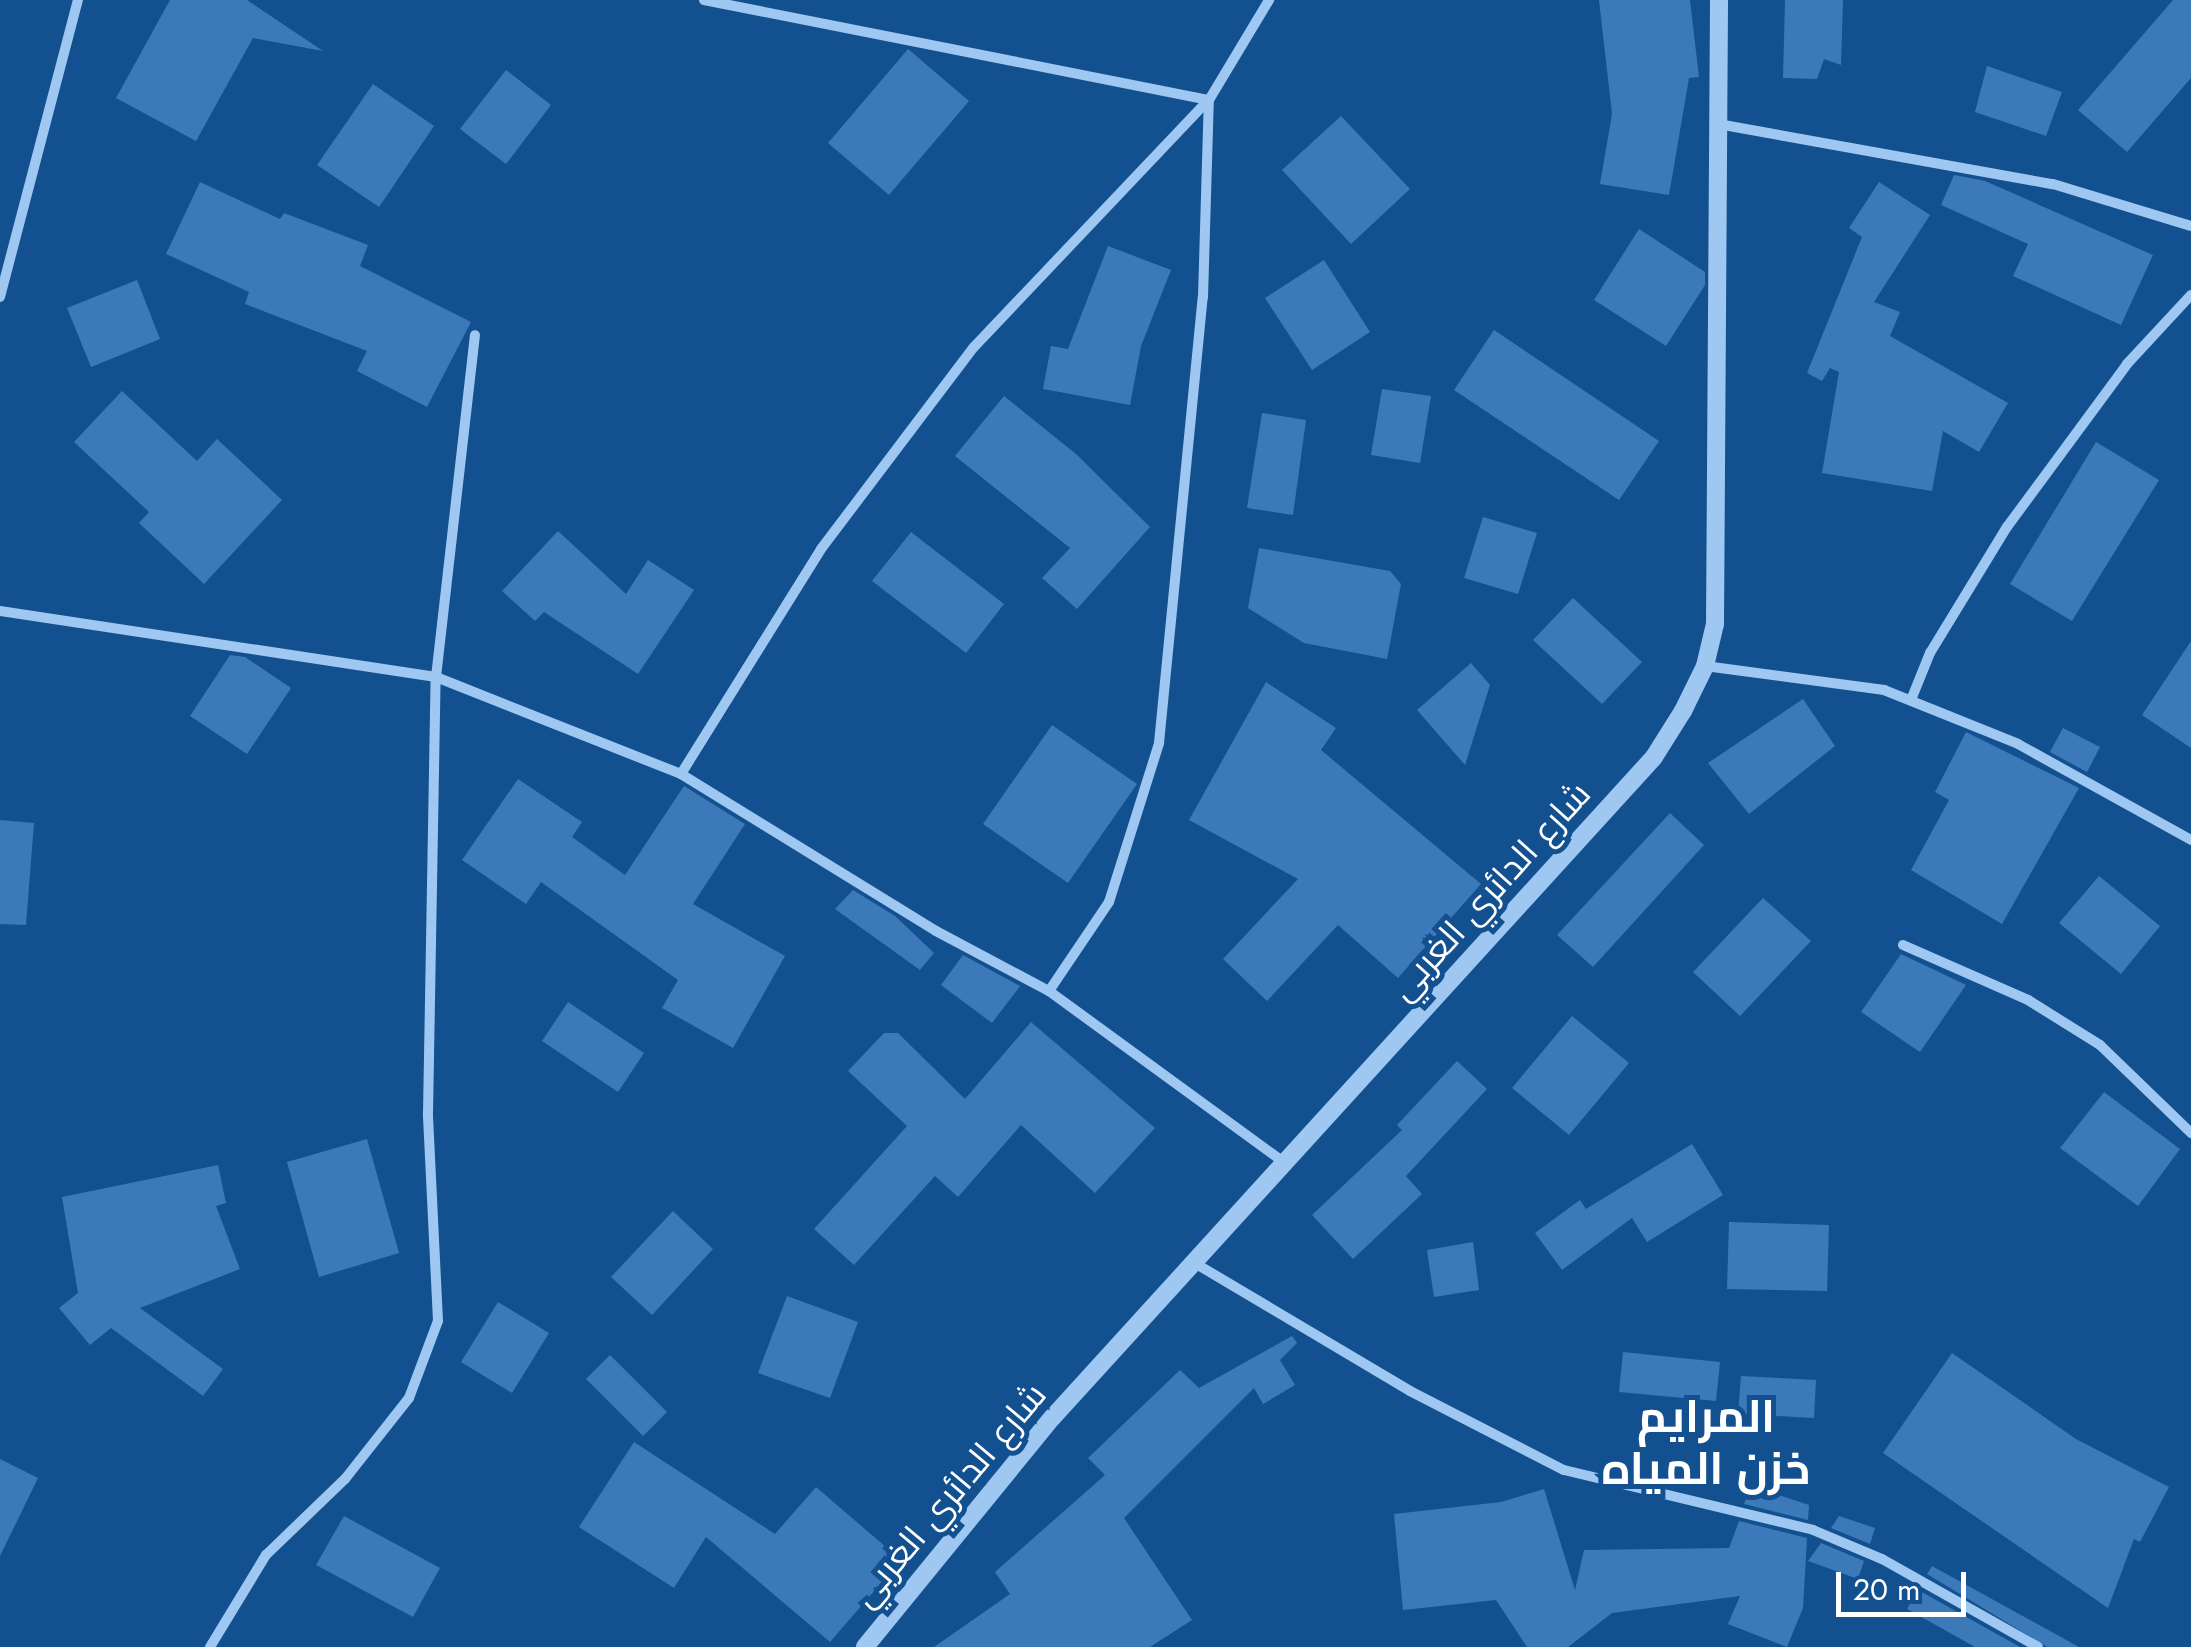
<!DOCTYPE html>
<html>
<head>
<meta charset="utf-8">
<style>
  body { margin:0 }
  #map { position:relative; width:2191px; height:1647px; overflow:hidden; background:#13508f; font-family:Jost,Cairo,sans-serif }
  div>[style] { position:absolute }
  .building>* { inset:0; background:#3c79b9 }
  .minor>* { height:10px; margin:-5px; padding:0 5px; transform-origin:5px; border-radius:5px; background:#9ec8f1 }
  .tertiary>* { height:18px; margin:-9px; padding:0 9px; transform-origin:9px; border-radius:9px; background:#9ec8f1 }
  span { translate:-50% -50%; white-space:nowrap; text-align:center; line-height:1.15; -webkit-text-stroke:10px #13508f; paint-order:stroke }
  .street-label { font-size:35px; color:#fff }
  .district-label { font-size:45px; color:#fff; font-weight:700 }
  .scale { position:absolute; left:1836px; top:1572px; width:130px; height:45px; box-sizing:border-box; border:5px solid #fff; border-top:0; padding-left:12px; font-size:30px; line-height:35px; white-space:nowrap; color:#fff; -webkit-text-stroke:8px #13508f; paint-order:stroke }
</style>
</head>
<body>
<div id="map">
  <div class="building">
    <i style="clip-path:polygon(170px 0,247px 0,323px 51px,253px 38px,196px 141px,116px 98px)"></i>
    <i style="clip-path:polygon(1599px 0,1690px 0,1699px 77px,1689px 78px,1669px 195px,1600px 184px,1612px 114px)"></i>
    <i style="clip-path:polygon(1785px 0,1843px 0,1841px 65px,1824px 59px,1817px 79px,1783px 78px)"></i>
    <i style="clip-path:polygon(2173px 0,2191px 0,2191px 78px,2127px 152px,2078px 110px)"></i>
    <i style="clip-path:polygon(908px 49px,969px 101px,889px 195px,828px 143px)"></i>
    <i style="clip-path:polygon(1987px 66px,2062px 92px,2046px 136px,1975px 112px)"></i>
    <i style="clip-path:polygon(506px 70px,551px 105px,506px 164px,460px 129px)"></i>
    <i style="clip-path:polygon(373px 84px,434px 126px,379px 207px,317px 165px)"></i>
    <i style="clip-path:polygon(1341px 116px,1410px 189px,1351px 244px,1282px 170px)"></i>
    <i style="clip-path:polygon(1954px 175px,1985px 181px,2153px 255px,2121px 325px,2013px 276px,2028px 244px,1941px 205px)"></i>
    <i style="clip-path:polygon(200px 182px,280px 219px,284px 213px,368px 245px,360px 266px,471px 322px,427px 407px,357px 371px,367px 351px,245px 304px,249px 292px,166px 254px)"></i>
    <i style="clip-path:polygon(1879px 182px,1930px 215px,1874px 302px,1900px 312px,1890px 336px,2008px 403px,1979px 452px,1943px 431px,1932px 491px,1822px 473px,1839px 372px,1830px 368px,1822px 381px,1807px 373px,1862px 237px,1849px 228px)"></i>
    <i style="clip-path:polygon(1639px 229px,1705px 272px,1705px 285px,1666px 346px,1594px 300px)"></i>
    <i style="clip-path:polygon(1108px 246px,1171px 270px,1141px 346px,1130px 405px,1043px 389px,1051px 346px,1068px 349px)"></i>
    <i style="clip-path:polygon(1324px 260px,1370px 332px,1312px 370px,1265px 298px)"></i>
    <i style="clip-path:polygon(137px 280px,160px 339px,91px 367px,67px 308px)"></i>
    <i style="clip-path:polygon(1494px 330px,1659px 441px,1619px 500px,1454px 390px)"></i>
    <i style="clip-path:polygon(1382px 389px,1431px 396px,1420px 463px,1371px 455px)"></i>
    <i style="clip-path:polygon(122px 391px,197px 461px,217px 439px,282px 500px,204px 584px,139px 523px,149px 512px,74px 442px)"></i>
    <i style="clip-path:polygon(1004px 396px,1076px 454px,1150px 527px,1077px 609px,1042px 578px,1070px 548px,955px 456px)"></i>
    <i style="clip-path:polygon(1262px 413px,1306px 420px,1293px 515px,1247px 508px)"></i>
    <i style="clip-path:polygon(2096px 442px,2159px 480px,2072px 621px,2010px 584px)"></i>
    <i style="clip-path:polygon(1483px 517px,1537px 533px,1518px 594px,1464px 578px)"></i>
    <i style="clip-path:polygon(558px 531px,626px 594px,648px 560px,694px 590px,638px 674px,544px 612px,535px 621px,502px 591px)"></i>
    <i style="clip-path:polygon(911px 532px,1004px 604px,966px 653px,872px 581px)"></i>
    <i style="clip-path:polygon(1259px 548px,1390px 571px,1401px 584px,1387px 659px,1304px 643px,1248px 608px)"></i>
    <i style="clip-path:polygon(1573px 598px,1642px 662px,1602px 704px,1533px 640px)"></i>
    <i style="clip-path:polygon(2191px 641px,2191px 748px,2142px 715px)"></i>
    <i style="clip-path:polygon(230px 655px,245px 657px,291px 688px,247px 754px,190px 716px)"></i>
    <i style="clip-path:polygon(1471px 663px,1490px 685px,1465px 765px,1417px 710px)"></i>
    <i style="clip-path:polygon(1266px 682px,1336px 728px,1321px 750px,1481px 884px,1398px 978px,1338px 925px,1267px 1001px,1223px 959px,1298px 879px,1189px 820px)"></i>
    <i style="clip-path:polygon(1803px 699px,1835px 746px,1749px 814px,1708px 763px)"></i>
    <i style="clip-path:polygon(1052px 725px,1137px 784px,1068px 883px,983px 824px)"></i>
    <i style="clip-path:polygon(2063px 728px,2100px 747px,2087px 772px,2050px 752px)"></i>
    <i style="clip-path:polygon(1966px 732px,2079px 788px,2002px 924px,1911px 870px,1949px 800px,1935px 792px)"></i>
    <i style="clip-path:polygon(518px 779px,582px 822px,572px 837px,625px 875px,684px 786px,745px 824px,693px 904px,785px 956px,733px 1048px,662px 1008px,678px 980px,541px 882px,526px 904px,462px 860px)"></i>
    <i style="clip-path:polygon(1670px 813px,1704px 845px,1593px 967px,1557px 935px)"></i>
    <i style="clip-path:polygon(0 820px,34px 823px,26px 925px,0 924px)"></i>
    <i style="clip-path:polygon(2099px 876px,2160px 926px,2121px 974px,2059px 923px)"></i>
    <i style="clip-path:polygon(853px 890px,895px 916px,934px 953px,920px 970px,835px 909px)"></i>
    <i style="clip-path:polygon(1763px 898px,1811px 941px,1740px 1016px,1693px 972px)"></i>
    <i style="clip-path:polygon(1901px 954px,1966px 985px,1920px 1052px,1861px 1012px)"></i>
    <i style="clip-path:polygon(963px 955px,1020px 986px,992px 1023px,941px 985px)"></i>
    <i style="clip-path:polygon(568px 1002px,644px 1053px,618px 1092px,542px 1041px)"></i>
    <i style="clip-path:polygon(1572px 1016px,1629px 1063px,1569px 1135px,1512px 1088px)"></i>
    <i style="clip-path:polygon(1031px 1022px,1155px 1128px,1095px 1193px,1021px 1125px,958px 1197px,935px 1176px,854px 1265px,814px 1229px,907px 1126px,848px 1071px,884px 1033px,898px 1033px,965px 1099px)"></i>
    <i style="clip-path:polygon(1457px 1061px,1487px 1089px,1406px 1176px,1422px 1194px,1353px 1259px,1312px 1215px,1402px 1130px,1397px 1125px)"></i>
    <i style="clip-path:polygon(2104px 1092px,2180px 1149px,2138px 1206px,2060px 1148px)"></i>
    <i style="clip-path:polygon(367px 1139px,399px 1253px,319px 1277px,287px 1162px)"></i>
    <i style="clip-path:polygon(1692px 1144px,1723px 1195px,1647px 1242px,1632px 1218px,1562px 1270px,1535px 1233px,1580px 1200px,1586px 1209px)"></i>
    <i style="clip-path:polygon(218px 1165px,226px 1203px,216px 1206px,240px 1269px,140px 1308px,223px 1369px,203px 1396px,111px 1328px,90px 1345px,59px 1308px,78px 1293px,62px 1197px)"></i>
    <i style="clip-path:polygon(673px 1211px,713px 1249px,652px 1315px,611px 1277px)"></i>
    <i style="clip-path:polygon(1729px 1222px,1829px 1225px,1827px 1291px,1727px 1289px)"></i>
    <i style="clip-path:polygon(1473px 1242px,1479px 1290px,1434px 1297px,1427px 1250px)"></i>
    <i style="clip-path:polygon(787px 1296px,858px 1322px,830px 1398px,758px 1373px)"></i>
    <i style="clip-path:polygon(498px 1302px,549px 1333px,512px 1393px,461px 1362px)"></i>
    <i style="clip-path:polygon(1292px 1336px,1297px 1343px,1280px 1360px,1295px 1385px,1263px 1404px,1254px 1388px,1124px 1518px,1192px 1620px,1150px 1647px,934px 1647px,1010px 1594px,995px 1572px,1105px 1475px,1088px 1458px,1180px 1370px,1199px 1388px)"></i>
    <i style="clip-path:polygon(1623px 1352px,1720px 1362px,1716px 1401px,1619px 1392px)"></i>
    <i style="clip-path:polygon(1952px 1353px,2076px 1439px,2169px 1487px,2140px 1542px,2134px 1539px,2108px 1608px,1883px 1453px)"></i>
    <i style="clip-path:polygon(610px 1355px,667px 1412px,643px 1436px,586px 1379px)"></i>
    <i style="clip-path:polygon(1741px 1376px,1816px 1380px,1814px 1418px,1738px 1414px)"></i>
    <i style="clip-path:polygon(634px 1442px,775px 1534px,816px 1487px,901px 1560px,830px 1642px,706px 1537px,674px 1588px,579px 1527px)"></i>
    <i style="clip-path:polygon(0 1459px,38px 1478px,0 1556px)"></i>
    <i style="clip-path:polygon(1751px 1486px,1809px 1505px,1808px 1520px,1744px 1504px)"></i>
    <i style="clip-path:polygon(1544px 1489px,1575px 1590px,1584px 1550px,1729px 1548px,1739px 1521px,1807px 1538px,1803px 1608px,1787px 1647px,1728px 1624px,1740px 1596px,1612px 1613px,1568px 1647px,1527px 1647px,1496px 1600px,1403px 1610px,1394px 1514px,1501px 1502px)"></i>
    <i style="clip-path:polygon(344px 1516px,440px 1568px,413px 1617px,316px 1565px)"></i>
    <i style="clip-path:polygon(1839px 1516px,1875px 1528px,1870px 1544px,1831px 1528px)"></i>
    <i style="clip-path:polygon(1821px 1543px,1864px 1561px,1858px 1579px,1808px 1561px)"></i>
    <i style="clip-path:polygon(1932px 1566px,2079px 1647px,2047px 1647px,1927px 1574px)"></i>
    <i style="clip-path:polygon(1918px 1590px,2020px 1647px,1975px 1647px,1907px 1609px)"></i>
  </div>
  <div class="minor">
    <i style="left:704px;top:0;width:515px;rotate:11.2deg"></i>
    <i style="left:1718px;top:124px;width:340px;rotate:10.2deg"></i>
    <i style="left:2053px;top:184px;width:144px;rotate:16.9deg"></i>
    <i style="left:0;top:297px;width:307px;rotate:-75.3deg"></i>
    <i style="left:0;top:611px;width:441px;rotate:8.6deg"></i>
    <i style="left:436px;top:677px;width:264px;rotate:21.6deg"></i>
    <i style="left:681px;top:774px;width:299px;rotate:31.6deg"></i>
    <i style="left:936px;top:931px;width:128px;rotate:28deg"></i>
    <i style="left:1049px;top:991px;width:293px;rotate:36.1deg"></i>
    <i style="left:1705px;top:666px;width:181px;rotate:7.6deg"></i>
    <i style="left:1884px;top:690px;width:144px;rotate:21.9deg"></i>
    <i style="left:2018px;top:744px;width:198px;rotate:29deg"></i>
    <i style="left:1911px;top:700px;width:51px;rotate:-68deg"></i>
    <i style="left:1930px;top:653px;width:148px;rotate:-58.6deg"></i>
    <i style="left:2007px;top:527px;width:202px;rotate:-53.6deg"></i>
    <i style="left:2127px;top:364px;width:94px;rotate:-47.2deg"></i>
    <i style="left:681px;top:774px;width:265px;rotate:-58.1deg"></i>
    <i style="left:821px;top:549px;width:253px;rotate:-52.9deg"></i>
    <i style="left:974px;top:347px;width:340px;rotate:-46.5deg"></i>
    <i style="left:1903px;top:945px;width:137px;rotate:23.7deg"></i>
    <i style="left:2028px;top:1000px;width:85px;rotate:32deg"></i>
    <i style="left:2100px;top:1045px;width:127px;rotate:44deg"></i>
    <i style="left:1049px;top:991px;width:107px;rotate:-56deg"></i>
    <i style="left:1109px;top:902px;width:167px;rotate:-72.5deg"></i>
    <i style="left:1159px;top:743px;width:448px;rotate:-84.4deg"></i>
    <i style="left:1203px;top:297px;width:197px;rotate:-88.3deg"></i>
    <i style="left:1209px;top:100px;width:117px;rotate:-59deg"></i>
    <i style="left:1198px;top:1265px;width:247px;rotate:30.7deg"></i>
    <i style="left:1410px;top:1391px;width:173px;rotate:27.2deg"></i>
    <i style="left:1564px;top:1470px;width:256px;rotate:13.5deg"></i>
    <i style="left:1813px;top:1530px;width:75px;rotate:22.8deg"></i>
    <i style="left:1882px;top:1559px;width:179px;rotate:29.4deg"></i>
    <i style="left:210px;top:1647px;width:108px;rotate:-58.7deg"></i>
    <i style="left:266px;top:1555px;width:110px;rotate:-43.9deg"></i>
    <i style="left:345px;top:1479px;width:103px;rotate:-51.7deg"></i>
    <i style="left:409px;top:1398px;width:82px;rotate:-69.4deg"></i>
    <i style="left:438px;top:1321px;width:207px;rotate:-92.8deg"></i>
    <i style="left:428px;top:1114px;width:437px;rotate:-89deg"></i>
    <i style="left:436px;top:677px;width:344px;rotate:-83.5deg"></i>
  </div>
  <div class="tertiary">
    <i style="left:865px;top:1647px;width:296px;rotate:-50.8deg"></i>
    <i style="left:1052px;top:1418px;width:894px;rotate:-47.67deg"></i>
    <i style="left:1654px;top:757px;width:54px;rotate:-57.8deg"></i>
    <i style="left:1683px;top:711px;width:50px;rotate:-63.9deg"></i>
    <i style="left:1705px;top:666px;width:43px;rotate:-76.6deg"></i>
    <i style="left:1715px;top:624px;width:624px;rotate:-89.63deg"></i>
  </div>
  <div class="street-label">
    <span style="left:1490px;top:891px;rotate:-48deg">شارع الدائري الغربي</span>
    <span style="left:949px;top:1495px;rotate:-50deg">شارع الدائري الغربي</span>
  </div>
  <div class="district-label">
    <span style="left:1706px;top:1443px">المرايم<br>خزن المياه</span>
  </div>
  <div class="scale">20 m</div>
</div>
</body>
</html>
